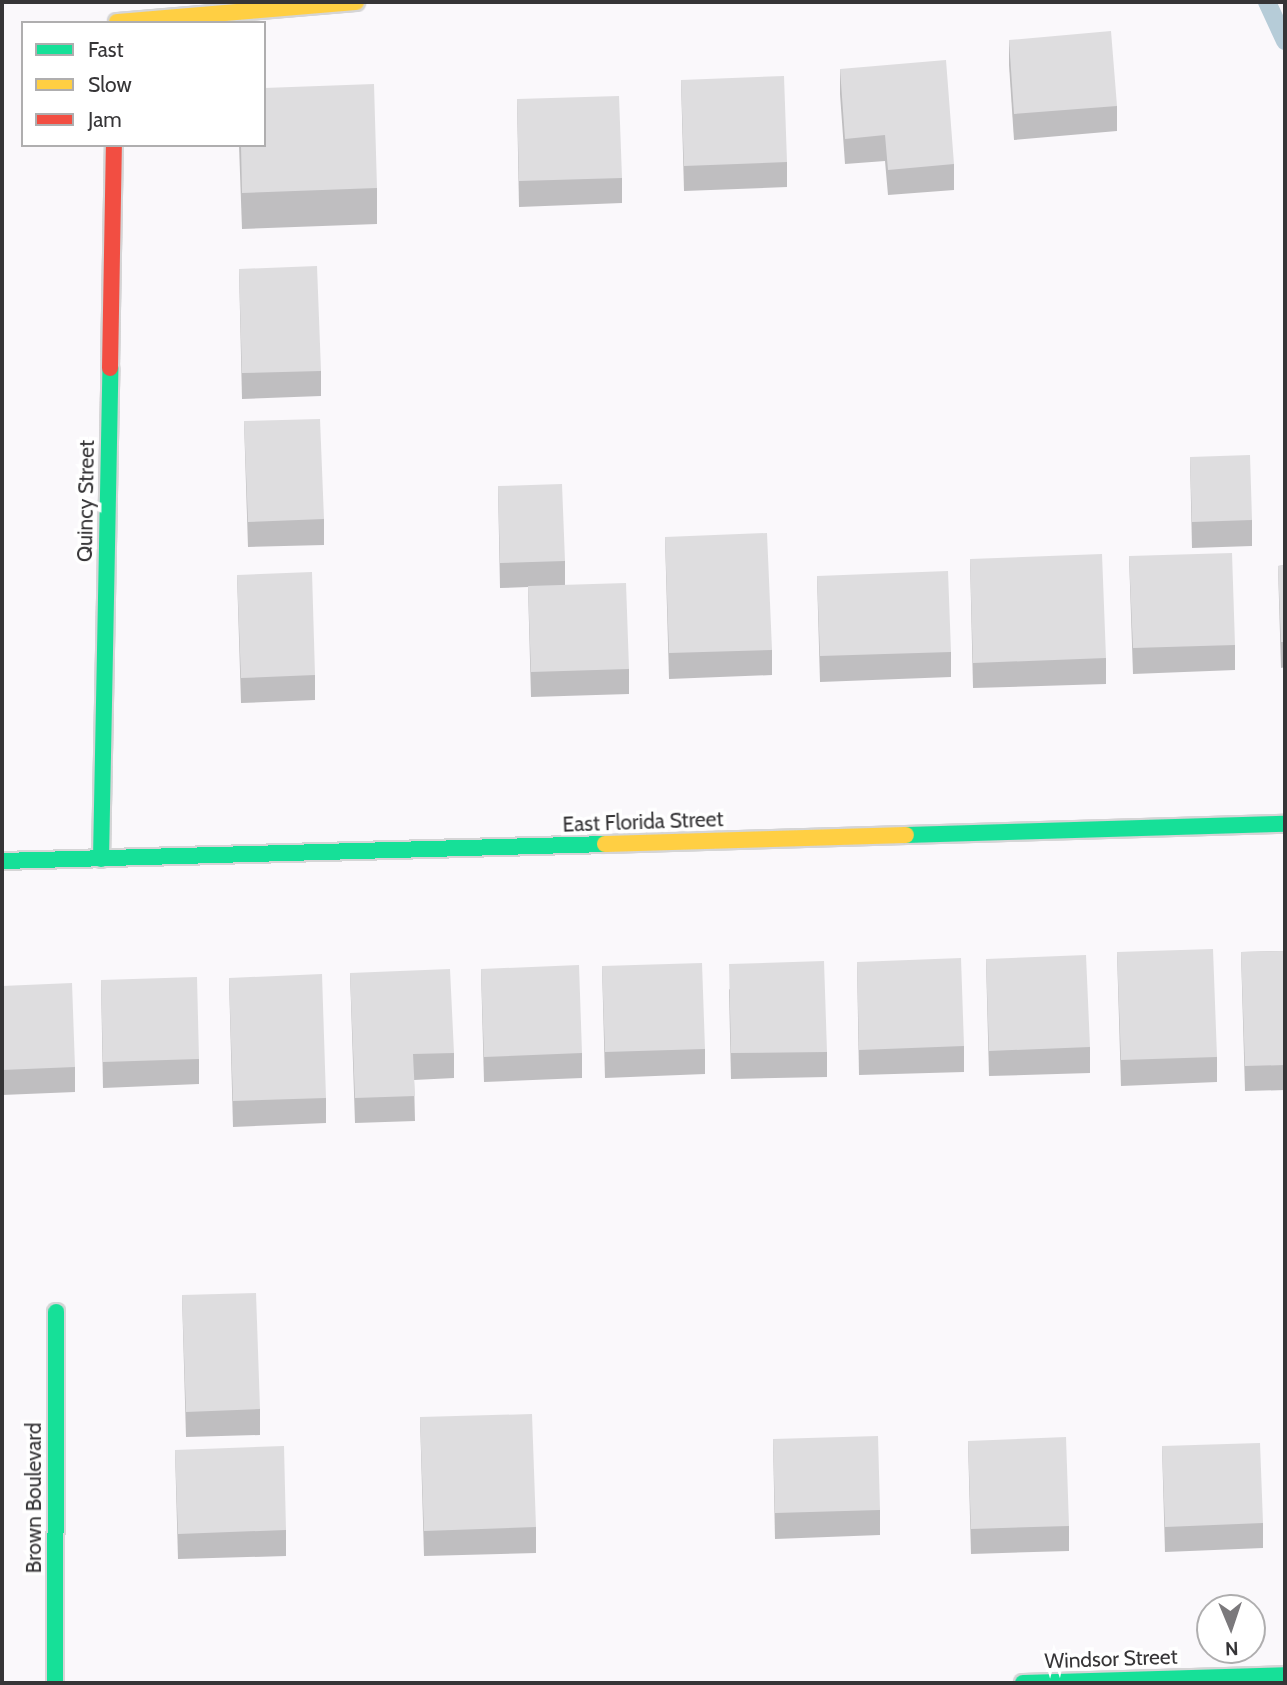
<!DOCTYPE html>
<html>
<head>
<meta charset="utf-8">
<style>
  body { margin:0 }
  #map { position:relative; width:1287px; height:1685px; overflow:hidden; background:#faf8fb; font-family:Cabin,sans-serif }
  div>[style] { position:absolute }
  .stream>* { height:18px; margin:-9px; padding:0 9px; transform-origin:9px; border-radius:9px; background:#b6ccd8 }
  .roads { filter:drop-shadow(2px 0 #d5d5d6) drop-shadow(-2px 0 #d5d5d6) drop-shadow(0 2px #d5d5d6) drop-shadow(0 -2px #d5d5d6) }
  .fast>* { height:16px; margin:-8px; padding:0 8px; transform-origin:8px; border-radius:8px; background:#16e098 }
  .slow>* { height:16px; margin:-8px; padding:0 8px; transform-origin:8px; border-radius:8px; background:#ffcf43 }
  .jam>* { height:16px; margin:-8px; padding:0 8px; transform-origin:8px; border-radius:8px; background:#f24e42 }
  .wall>* { inset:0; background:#bfbec0 }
  .building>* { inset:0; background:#dedddf }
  span { translate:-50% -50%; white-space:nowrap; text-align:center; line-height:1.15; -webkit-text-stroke:7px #fff; paint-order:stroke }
  .street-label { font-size:21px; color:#363537 }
  .frame { position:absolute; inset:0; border:4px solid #363537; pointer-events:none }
  .legend { position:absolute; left:21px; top:21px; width:245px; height:126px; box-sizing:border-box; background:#fff; border:2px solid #afaeaf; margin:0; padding:9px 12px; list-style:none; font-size:21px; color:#363537 }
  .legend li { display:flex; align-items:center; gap:14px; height:35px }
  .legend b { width:35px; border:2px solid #afaeaf }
  .north { position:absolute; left:1196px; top:1594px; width:70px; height:70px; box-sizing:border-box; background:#fff; border:2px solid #afaeaf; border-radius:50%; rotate:178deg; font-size:19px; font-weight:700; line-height:28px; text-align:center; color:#363537 }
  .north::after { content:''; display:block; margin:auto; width:24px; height:32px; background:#7b797c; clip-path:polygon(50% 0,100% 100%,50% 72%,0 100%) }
</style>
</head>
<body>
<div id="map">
  <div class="stream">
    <i style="left:1267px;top:2px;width:43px;rotate:65.2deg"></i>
  </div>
  <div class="roads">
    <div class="fast">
      <i style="left:906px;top:835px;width:379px;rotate:-1.7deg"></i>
      <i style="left:101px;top:859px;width:491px;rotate:-88.9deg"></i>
      <i style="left:2px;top:861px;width:603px;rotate:-1.61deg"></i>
      <i style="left:55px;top:1683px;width:371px;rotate:-89.8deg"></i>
      <i style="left:1023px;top:1683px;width:262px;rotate:-1.7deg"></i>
    </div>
    <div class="slow">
      <i style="left:117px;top:22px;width:240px;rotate:-4.8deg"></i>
      <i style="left:605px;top:844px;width:301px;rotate:-1.7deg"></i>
    </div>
    <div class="jam">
      <i style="left:110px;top:368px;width:223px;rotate:-89deg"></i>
    </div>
  </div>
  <div class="wall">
    <i style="clip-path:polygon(1009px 40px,1117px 106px,1117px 131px,1014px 140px,1009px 65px)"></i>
    <i style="clip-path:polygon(840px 69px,954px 164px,954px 190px,888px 195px,885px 161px,845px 164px,840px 94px)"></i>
    <i style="clip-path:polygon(681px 80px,787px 162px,787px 187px,684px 191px)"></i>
    <i style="clip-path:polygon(517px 99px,622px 178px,622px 203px,519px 207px)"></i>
    <i style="clip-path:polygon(239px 145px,264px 145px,377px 188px,377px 224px,242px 229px)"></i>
    <i style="clip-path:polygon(239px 269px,321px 371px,321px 396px,242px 399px)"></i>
    <i style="clip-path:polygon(244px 421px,324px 519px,324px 545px,248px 547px)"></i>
    <i style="clip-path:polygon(1190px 457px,1252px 520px,1252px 546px,1192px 548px)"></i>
    <i style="clip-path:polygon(498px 486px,565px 561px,565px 585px,629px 669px,629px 694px,531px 697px,528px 587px,500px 588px)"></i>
    <i style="clip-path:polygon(665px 537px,772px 650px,772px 675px,669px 679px)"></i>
    <i style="clip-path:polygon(1129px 556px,1235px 645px,1235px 670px,1133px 674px)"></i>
    <i style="clip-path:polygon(970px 559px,1106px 658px,1106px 684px,973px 688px)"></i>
    <i style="clip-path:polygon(1285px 565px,1285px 667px,1281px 668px,1278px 566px)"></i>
    <i style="clip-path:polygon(237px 575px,315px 675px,315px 700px,241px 703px)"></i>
    <i style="clip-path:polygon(817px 576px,951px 652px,951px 677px,820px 682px)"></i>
    <i style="clip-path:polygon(1285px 951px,1285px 1090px,1245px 1091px,1241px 952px)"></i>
    <i style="clip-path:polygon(1117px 952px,1217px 1057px,1217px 1082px,1121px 1086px)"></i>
    <i style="clip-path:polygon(986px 959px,1090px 1047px,1090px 1073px,989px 1076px)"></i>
    <i style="clip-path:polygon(857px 962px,964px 1046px,964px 1072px,859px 1075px)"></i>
    <i style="clip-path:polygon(602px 966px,705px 1049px,705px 1074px,605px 1078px)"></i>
    <i style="clip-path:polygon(481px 969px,582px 1053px,582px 1078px,484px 1082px)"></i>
    <i style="clip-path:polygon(350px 973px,454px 1053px,454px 1078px,414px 1080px,415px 1121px,355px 1123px)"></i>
    <i style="clip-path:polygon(229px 978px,326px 1098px,326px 1123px,233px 1127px)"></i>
    <i style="clip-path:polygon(101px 980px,199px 1059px,199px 1084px,103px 1088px)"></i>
    <i style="clip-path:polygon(2px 986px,75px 1067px,75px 1092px,2px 1095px)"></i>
    <i style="clip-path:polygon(729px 989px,827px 1052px,827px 1077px,731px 1079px)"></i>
    <i style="clip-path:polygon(182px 1295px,260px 1409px,260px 1435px,186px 1437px)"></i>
    <i style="clip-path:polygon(420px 1417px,536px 1527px,536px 1553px,424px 1556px)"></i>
    <i style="clip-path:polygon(773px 1439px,880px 1510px,880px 1535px,775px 1539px)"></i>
    <i style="clip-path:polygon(968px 1441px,1069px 1526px,1069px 1551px,971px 1554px)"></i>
    <i style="clip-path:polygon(1162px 1446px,1263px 1523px,1263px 1548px,1165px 1552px)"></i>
    <i style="clip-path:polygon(175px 1450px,286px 1530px,286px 1556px,178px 1559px)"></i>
  </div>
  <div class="building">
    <i style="clip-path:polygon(1111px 31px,1117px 106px,1014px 114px,1009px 40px)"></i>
    <i style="clip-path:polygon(946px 60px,954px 164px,888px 170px,885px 135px,845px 139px,840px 69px)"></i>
    <i style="clip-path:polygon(784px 76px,787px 162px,684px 166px,681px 80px)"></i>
    <i style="clip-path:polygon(374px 84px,377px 188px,242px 193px,241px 145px,264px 145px,264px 88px)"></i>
    <i style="clip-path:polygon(619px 96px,622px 178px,519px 181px,517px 99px)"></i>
    <i style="clip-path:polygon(317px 266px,321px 371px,242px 373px,239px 269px)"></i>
    <i style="clip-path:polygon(320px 419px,324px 519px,248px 522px,244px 421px)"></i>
    <i style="clip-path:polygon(1250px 455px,1252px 520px,1192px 522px,1190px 457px)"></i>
    <i style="clip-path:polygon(562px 484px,565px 561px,500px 563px,498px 486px)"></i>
    <i style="clip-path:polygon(767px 533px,772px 650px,669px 653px,665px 537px)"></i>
    <i style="clip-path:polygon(1232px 553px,1235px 645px,1133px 648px,1129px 556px)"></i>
    <i style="clip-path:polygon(1102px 554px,1106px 658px,973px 663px,970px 559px)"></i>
    <i style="clip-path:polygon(1285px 565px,1285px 642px,1281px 642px,1278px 566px)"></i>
    <i style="clip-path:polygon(948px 571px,951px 652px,820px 656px,817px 576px)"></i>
    <i style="clip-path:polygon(312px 572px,315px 675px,241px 678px,237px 575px)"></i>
    <i style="clip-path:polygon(626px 583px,629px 669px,531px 672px,528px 586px)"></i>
    <i style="clip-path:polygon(1213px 949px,1217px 1057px,1121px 1060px,1117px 952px)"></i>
    <i style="clip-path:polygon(1285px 951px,1285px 1065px,1245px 1066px,1241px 952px)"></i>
    <i style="clip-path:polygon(1086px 955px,1090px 1047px,989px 1051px,986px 959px)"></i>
    <i style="clip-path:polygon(961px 958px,964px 1046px,859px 1050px,857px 962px)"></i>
    <i style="clip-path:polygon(824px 961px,827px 1052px,731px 1053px,729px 964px)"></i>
    <i style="clip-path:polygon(702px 963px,705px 1049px,605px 1052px,602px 966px)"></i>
    <i style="clip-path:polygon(579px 965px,582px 1053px,484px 1057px,481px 969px)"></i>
    <i style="clip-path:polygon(450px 969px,454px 1053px,413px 1054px,415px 1096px,355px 1098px,350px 973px)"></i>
    <i style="clip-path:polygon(322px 974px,326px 1098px,233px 1101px,229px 978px)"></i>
    <i style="clip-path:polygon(197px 977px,199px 1059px,103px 1062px,101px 980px)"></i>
    <i style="clip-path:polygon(72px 983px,75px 1067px,2px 1070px,2px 986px)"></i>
    <i style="clip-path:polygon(256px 1293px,260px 1409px,186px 1412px,182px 1295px)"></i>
    <i style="clip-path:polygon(532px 1414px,536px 1527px,424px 1531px,420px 1417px)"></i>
    <i style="clip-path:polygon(878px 1436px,880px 1510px,775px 1513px,773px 1439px)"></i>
    <i style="clip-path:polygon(1066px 1437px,1069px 1526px,971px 1529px,968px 1441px)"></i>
    <i style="clip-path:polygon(1260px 1443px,1263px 1523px,1165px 1527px,1162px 1446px)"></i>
    <i style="clip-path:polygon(284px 1446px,286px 1530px,178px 1534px,175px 1450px)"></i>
  </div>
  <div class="street-label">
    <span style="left:86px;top:501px;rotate:-89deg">Quincy Street</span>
    <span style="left:643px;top:822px;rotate:-2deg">East Florida Street</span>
    <span style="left:34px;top:1498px;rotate:-90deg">Brown Boulevard</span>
    <span style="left:1111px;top:1659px;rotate:-2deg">Windsor Street</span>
  </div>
  <div class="frame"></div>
  <ul class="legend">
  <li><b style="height:9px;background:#16e098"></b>Fast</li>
  <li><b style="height:9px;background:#ffcf43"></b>Slow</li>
  <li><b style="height:9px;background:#f24e42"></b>Jam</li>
  </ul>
  <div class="north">N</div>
</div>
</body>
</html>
